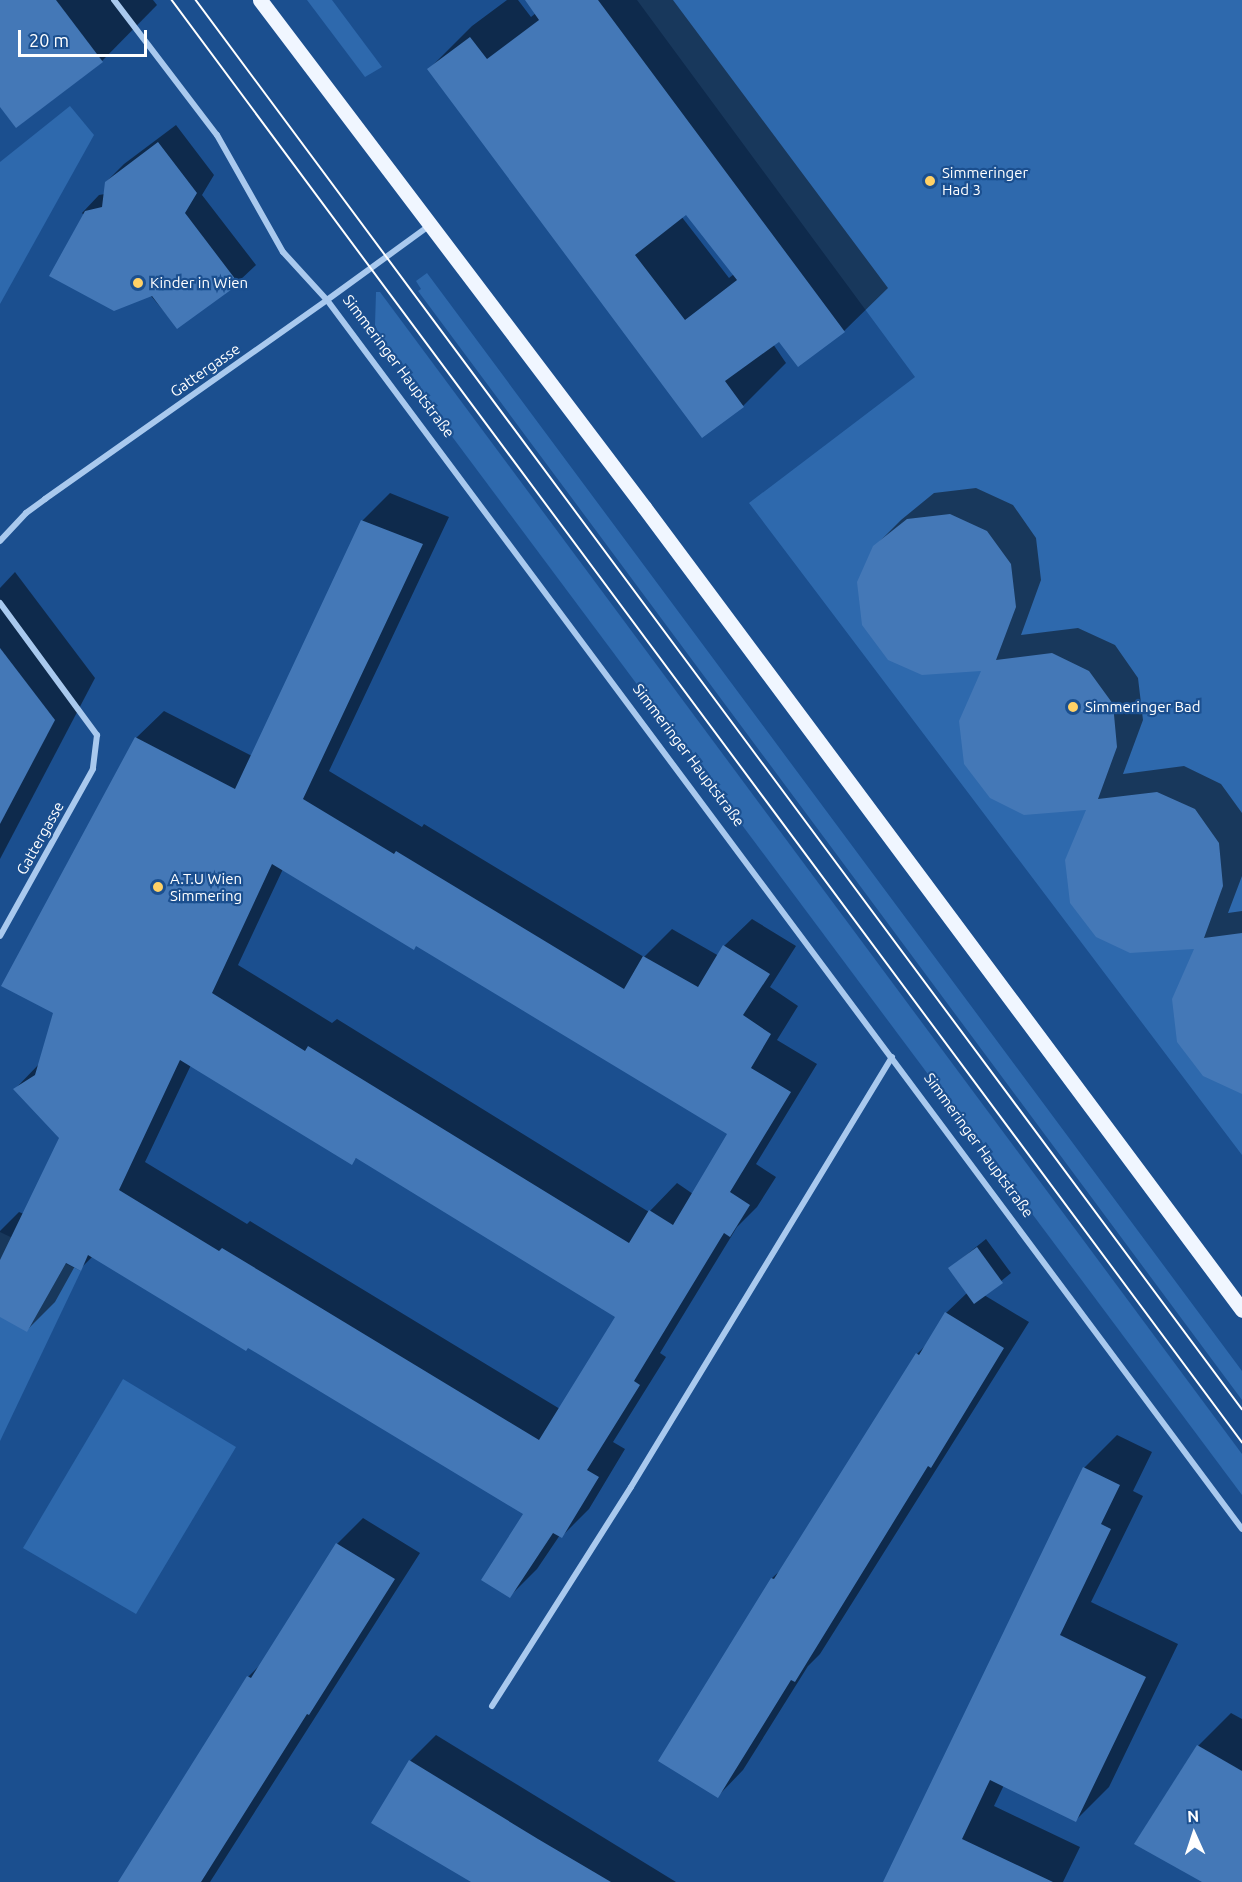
<!DOCTYPE html>
<html>
<head>
<meta charset="utf-8">
<style>
  body { margin:0 }
  #map { position:relative; width:1242px; height:1882px; overflow:hidden; background:#1b4f8f; font-family:Ubuntu,sans-serif }
  div>[style] { position:absolute }
  .green>* { inset:0; background:#2e69ad }
  .shadow>* { inset:0; background:#0007 }
  .building>* { inset:0; background:#4478b7 }
  .street>* { height:6px; margin:-3px; padding:0 3px; transform-origin:3px; border-radius:3px; background:#a9c9ee }
  .primary>* { height:15px; margin:-7.5px; padding:0 7.5px; transform-origin:7.5px; border-radius:7.5px; background:#f0f6ff }
  .tram>* { height:1.5px; margin:-0.75px; padding:0 0.75px; transform-origin:0.75px; border-radius:0.75px; background:#fff }
  .dots>* { width:16px; height:16px; translate:-50% -50%; box-sizing:border-box; border:3px solid #1b4f8f; border-radius:50% }
  span { translate:-50% -50%; white-space:nowrap; text-align:center; line-height:1.15; -webkit-text-stroke:4.5px #1b4f8f; paint-order:stroke }
  .poi-label { font-size:15px; color:#fff }
  .left { translate:0 -50%; text-align:left }
  .street-label { font-size:15px; color:#fff }
  .north { position:absolute; left:1164px; top:1804px; width:60px; height:60px; -webkit-text-stroke:4px #1b4f8f; paint-order:stroke; rotate:357deg; font-size:16px; font-weight:700; line-height:24px; text-align:center; color:#fff }
  .north::after { content:''; display:block; margin:auto; width:21px; height:27px; background:#fff; clip-path:polygon(50% 0,100% 100%,50% 72%,0 100%) }
  .scale { position:absolute; left:18px; top:30px; width:129px; height:27px; box-sizing:border-box; border:3px solid #fff; border-top:0; padding-left:8px; font-size:18px; line-height:21px; white-space:nowrap; color:#fff; -webkit-text-stroke:4px #1b4f8f; paint-order:stroke }
</style>
</head>
<body>
<div id="map">
  <div class="green">
    <i style="clip-path:polygon(307px 0,332px 0,382px 67px,365px 77px)"></i>
    <i style="clip-path:polygon(637px 0,1242px 0,1242px 1155px,749px 503px,915px 377px)"></i>
    <i style="clip-path:polygon(70px 106px,94px 135px,0 304px,0 162px)"></i>
    <i style="clip-path:polygon(427px 273px,1242px 1371px,1242px 1400px,418px 291px,421px 289px,416px 281px)"></i>
    <i style="clip-path:polygon(376px 292px,380px 292px,1242px 1454px,1242px 1495px,383px 344px,375px 325px)"></i>
    <i style="clip-path:polygon(0 1232px,81px 1271px,0 1441px)"></i>
    <i style="clip-path:polygon(123px 1379px,236px 1447px,136px 1614px,23px 1548px)"></i>
  </div>
  <div class="shadow">
    <i style="clip-path:polygon(0 0,153px 0,157px 5px,102px 61px,0 104px)"></i>
    <i style="clip-path:polygon(evenodd,507px 0,518px 0,531px 17px,536px 13px,526px 0,673px 0,888px 288px,844px 331px,798px 365px,779px 340px,773px 344px,786px 363px,743px 406px,429px 69px,472px 26px,507px 0,686px 212px,734px 274px,729px 278px,681px 216px,686px 212px)"></i>
    <i style="clip-path:polygon(176px 125px,214px 175px,202px 195px,256px 265px,238px 282px,177px 327px,82px 213px,99px 195px,105px 194px,106px 182px,124px 164px)"></i>
    <i style="clip-path:polygon(976px 488px,1013px 505px,1036px 538px,1041px 580px,1021px 635px,1078px 628px,1115px 645px,1138px 678px,1143px 720px,1123px 774px,1184px 766px,1221px 784px,1242px 813px,1242px 876px,1228px 913px,1242px 911px,1242px 1090px,1197px 947px,984px 669px,874px 547px,901px 520px,934px 493px)"></i>
    <i style="clip-path:polygon(evenodd,390px 493px,449px 517px,329px 771px,422px 827px,424px 824px,644px 957px,672px 929px,719px 956px,724px 946px,752px 919px,796px 946px,770px 987px,798px 1006px,777px 1040px,817px 1064px,756px 1164px,776px 1177px,757px 1207px,737px 1227px,660px 1353px,666px 1357px,613px 1442px,625px 1449px,589px 1509px,562px 1536px,560px 1535px,537px 1569px,510px 1596px,525px 1514px,248px 1346px,93px 1256px,80px 1269px,75px 1266px,55px 1302px,27px 1330px,0 1315px,0 1231px,19px 1212px,24px 1214px,61px 1137px,15px 1089px,40px 1063px,136px 738px,164px 711px,252px 756px,362px 521px,390px 493px,283px 869px,417px 945px,729px 1134px,693px 1194px,677px 1183px,649px 1212px,337px 1019px,332px 1023px,238px 965px,283px 869px,390px 493px,191px 1065px,352px 1163px,357px 1157px,617px 1316px,560px 1409px,250px 1221px,247px 1224px,145px 1162px,191px 1065px)"></i>
    <i style="clip-path:polygon(15px 572px,95px 678px,0 859px,0 588px)"></i>
    <i style="clip-path:polygon(986px 1239px,1011px 1273px,984px 1295px,1029px 1322px,820px 1654px,808px 1666px,743px 1770px,718px 1796px,772px 1578px,783px 1568px,917px 1354px,928px 1343px,946px 1313px,968px 1292px,950px 1268px)"></i>
    <i style="clip-path:polygon(1117px 1435px,1152px 1452px,1133px 1491px,1143px 1496px,1091px 1602px,1178px 1644px,1109px 1787px,1076px 1820px,1004px 1785px,994px 1806px,1080px 1847px,1063px 1882px,884px 1882px,1084px 1468px)"></i>
    <i style="clip-path:polygon(363px 1518px,420px 1553px,210px 1882px,120px 1882px,248px 1677px,261px 1664px,337px 1544px)"></i>
    <i style="clip-path:polygon(1231px 1713px,1242px 1719px,1242px 1882px,1205px 1882px,1198px 1746px)"></i>
    <i style="clip-path:polygon(436px 1735px,676px 1882px,473px 1882px,410px 1761px)"></i>
  </div>
  <div class="building">
    <i style="clip-path:polygon(0 0,56px 0,103px 62px,16px 128px,0 107px)"></i>
    <i style="clip-path:polygon(evenodd,525px 0,598px 0,845px 332px,798px 367px,779px 342px,725px 381px,744px 407px,702px 438px,427px 69px,470px 37px,487px 59px,539px 20px,525px 0,686px 215px,737px 280px,685px 320px,635px 255px,686px 215px)"></i>
    <i style="clip-path:polygon(158px 142px,197px 193px,185px 213px,239px 284px,177px 329px,152px 296px,114px 311px,49px 276px,85px 211px,102px 207px,105px 182px)"></i>
    <i style="clip-path:polygon(950px 514px,987px 531px,1011px 564px,1016px 607px,996px 660px,1052px 653px,1089px 671px,1113px 704px,1117px 747px,1098px 799px,1157px 792px,1195px 809px,1219px 843px,1223px 886px,1204px 938px,1242px 933px,1242px 1094px,1203px 1076px,1177px 1042px,1172px 999px,1194px 949px,1130px 953px,1096px 937px,1070px 903px,1065px 860px,1086px 810px,1024px 815px,990px 798px,964px 764px,959px 721px,981px 671px,922px 675px,888px 660px,862px 625px,857px 582px,873px 546px,907px 519px)"></i>
    <i style="clip-path:polygon(evenodd,361px 520px,423px 544px,303px 799px,394px 854px,396px 851px,624px 989px,643px 956px,698px 987px,723px 945px,770px 974px,743px 1015px,771px 1034px,751px 1068px,791px 1092px,730px 1192px,750px 1205px,730px 1237px,724px 1233px,634px 1381px,640px 1385px,587px 1470px,599px 1477px,562px 1538px,553px 1533px,510px 1598px,481px 1580px,523px 1514px,248px 1348px,246px 1351px,88px 1255px,81px 1271px,66px 1263px,27px 1332px,0 1317px,0 1260px,59px 1138px,13px 1089px,35px 1075px,53px 1013px,1px 986px,135px 737px,235px 789px,361px 520px,272px 864px,414px 950px,416px 946px,727px 1134px,673px 1225px,649px 1210px,629px 1243px,308px 1046px,305px 1051px,212px 993px,272px 864px,361px 520px,180px 1060px,352px 1165px,356px 1158px,615px 1317px,539px 1440px,222px 1248px,219px 1251px,119px 1190px,180px 1060px)"></i>
    <i style="clip-path:polygon(0 648px,55px 720px,0 824px)"></i>
    <i style="clip-path:polygon(977px 1247px,1003px 1283px,974px 1304px,948px 1268px)"></i>
    <i style="clip-path:polygon(945px 1312px,1004px 1348px,931px 1468px,928px 1466px,795px 1682px,791px 1680px,718px 1798px,658px 1761px,771px 1578px,774px 1579px,916px 1353px,919px 1355px)"></i>
    <i style="clip-path:polygon(1083px 1467px,1120px 1485px,1101px 1524px,1111px 1529px,1060px 1635px,1146px 1677px,1076px 1822px,990px 1780px,962px 1839px,1053px 1882px,883px 1882px)"></i>
    <i style="clip-path:polygon(336px 1543px,395px 1579px,309px 1715px,307px 1714px,201px 1882px,118px 1882px,247px 1676px,251px 1678px)"></i>
    <i style="clip-path:polygon(1197px 1745px,1242px 1771px,1242px 1882px,1202px 1882px,1134px 1844px)"></i>
    <i style="clip-path:polygon(409px 1760px,538px 1839px,611px 1882px,471px 1882px,371px 1823px)"></i>
  </div>
  <div class="street">
    <i style="left:114px;top:0;width:170px;rotate:52.7deg"></i>
    <i style="left:217px;top:135px;width:134px;rotate:60.6deg"></i>
    <i style="left:283px;top:252px;width:65px;rotate:47.5deg"></i>
    <i style="left:327px;top:300px;width:1532px;rotate:53.33deg"></i>
    <i style="left:0;top:541px;width:38px;rotate:-47deg"></i>
    <i style="left:26px;top:513px;width:24px;rotate:-36deg"></i>
    <i style="left:45px;top:499px;width:345px;rotate:-35.2deg"></i>
    <i style="left:327px;top:300px;width:126px;rotate:-36deg"></i>
    <i style="left:0;top:603px;width:164px;rotate:53.7deg"></i>
    <i style="left:97px;top:735px;width:34px;rotate:97deg"></i>
    <i style="left:93px;top:769px;width:191px;rotate:119.1deg"></i>
    <i style="left:492px;top:1706px;width:259px;rotate:-57.6deg"></i>
    <i style="left:631px;top:1487px;width:503px;rotate:-58.74deg"></i>
  </div>
  <div class="primary">
    <i style="left:260px;top:0;width:636px;rotate:52.86deg"></i>
    <i style="left:644px;top:507px;width:1001px;rotate:53.32deg"></i>
  </div>
  <div class="tram">
    <i style="left:172px;top:0;width:1796px;rotate:53.42deg"></i>
    <i style="left:196px;top:0;width:1755px;rotate:53.41deg"></i>
  </div>
  <div class="dots">
    <i style="left:930px;top:181px;background:#ffd166"></i>
    <i style="left:138px;top:283px;background:#ffd166"></i>
    <i style="left:1073px;top:707px;background:#ffd166"></i>
    <i style="left:158px;top:887px;background:#ffd166"></i>
  </div>
  <div class="poi-label">
    <span class="left" style="left:942px;top:181px">Simmeringer<br>Had 3</span>
    <span class="left" style="left:150px;top:283px">Kinder in Wien</span>
    <span class="left" style="left:1085px;top:707px">Simmeringer Bad</span>
    <span class="left" style="left:170px;top:887px">A.T.U Wien<br>Simmering</span>
  </div>
  <div class="street-label">
    <span style="left:399px;top:366px;rotate:53deg">Simmeringer Hauptstraße</span>
    <span style="left:205px;top:370px;rotate:-35deg">Gattergasse</span>
    <span style="left:689px;top:755px;rotate:53deg">Simmeringer Hauptstraße</span>
    <span style="left:40px;top:838px;rotate:-61deg">Gattergasse</span>
    <span style="left:979px;top:1145px;rotate:54deg">Simmeringer Hauptstraße</span>
  </div>
  <div class="north">N</div>
  <div class="scale">20 m</div>
</div>
</body>
</html>
